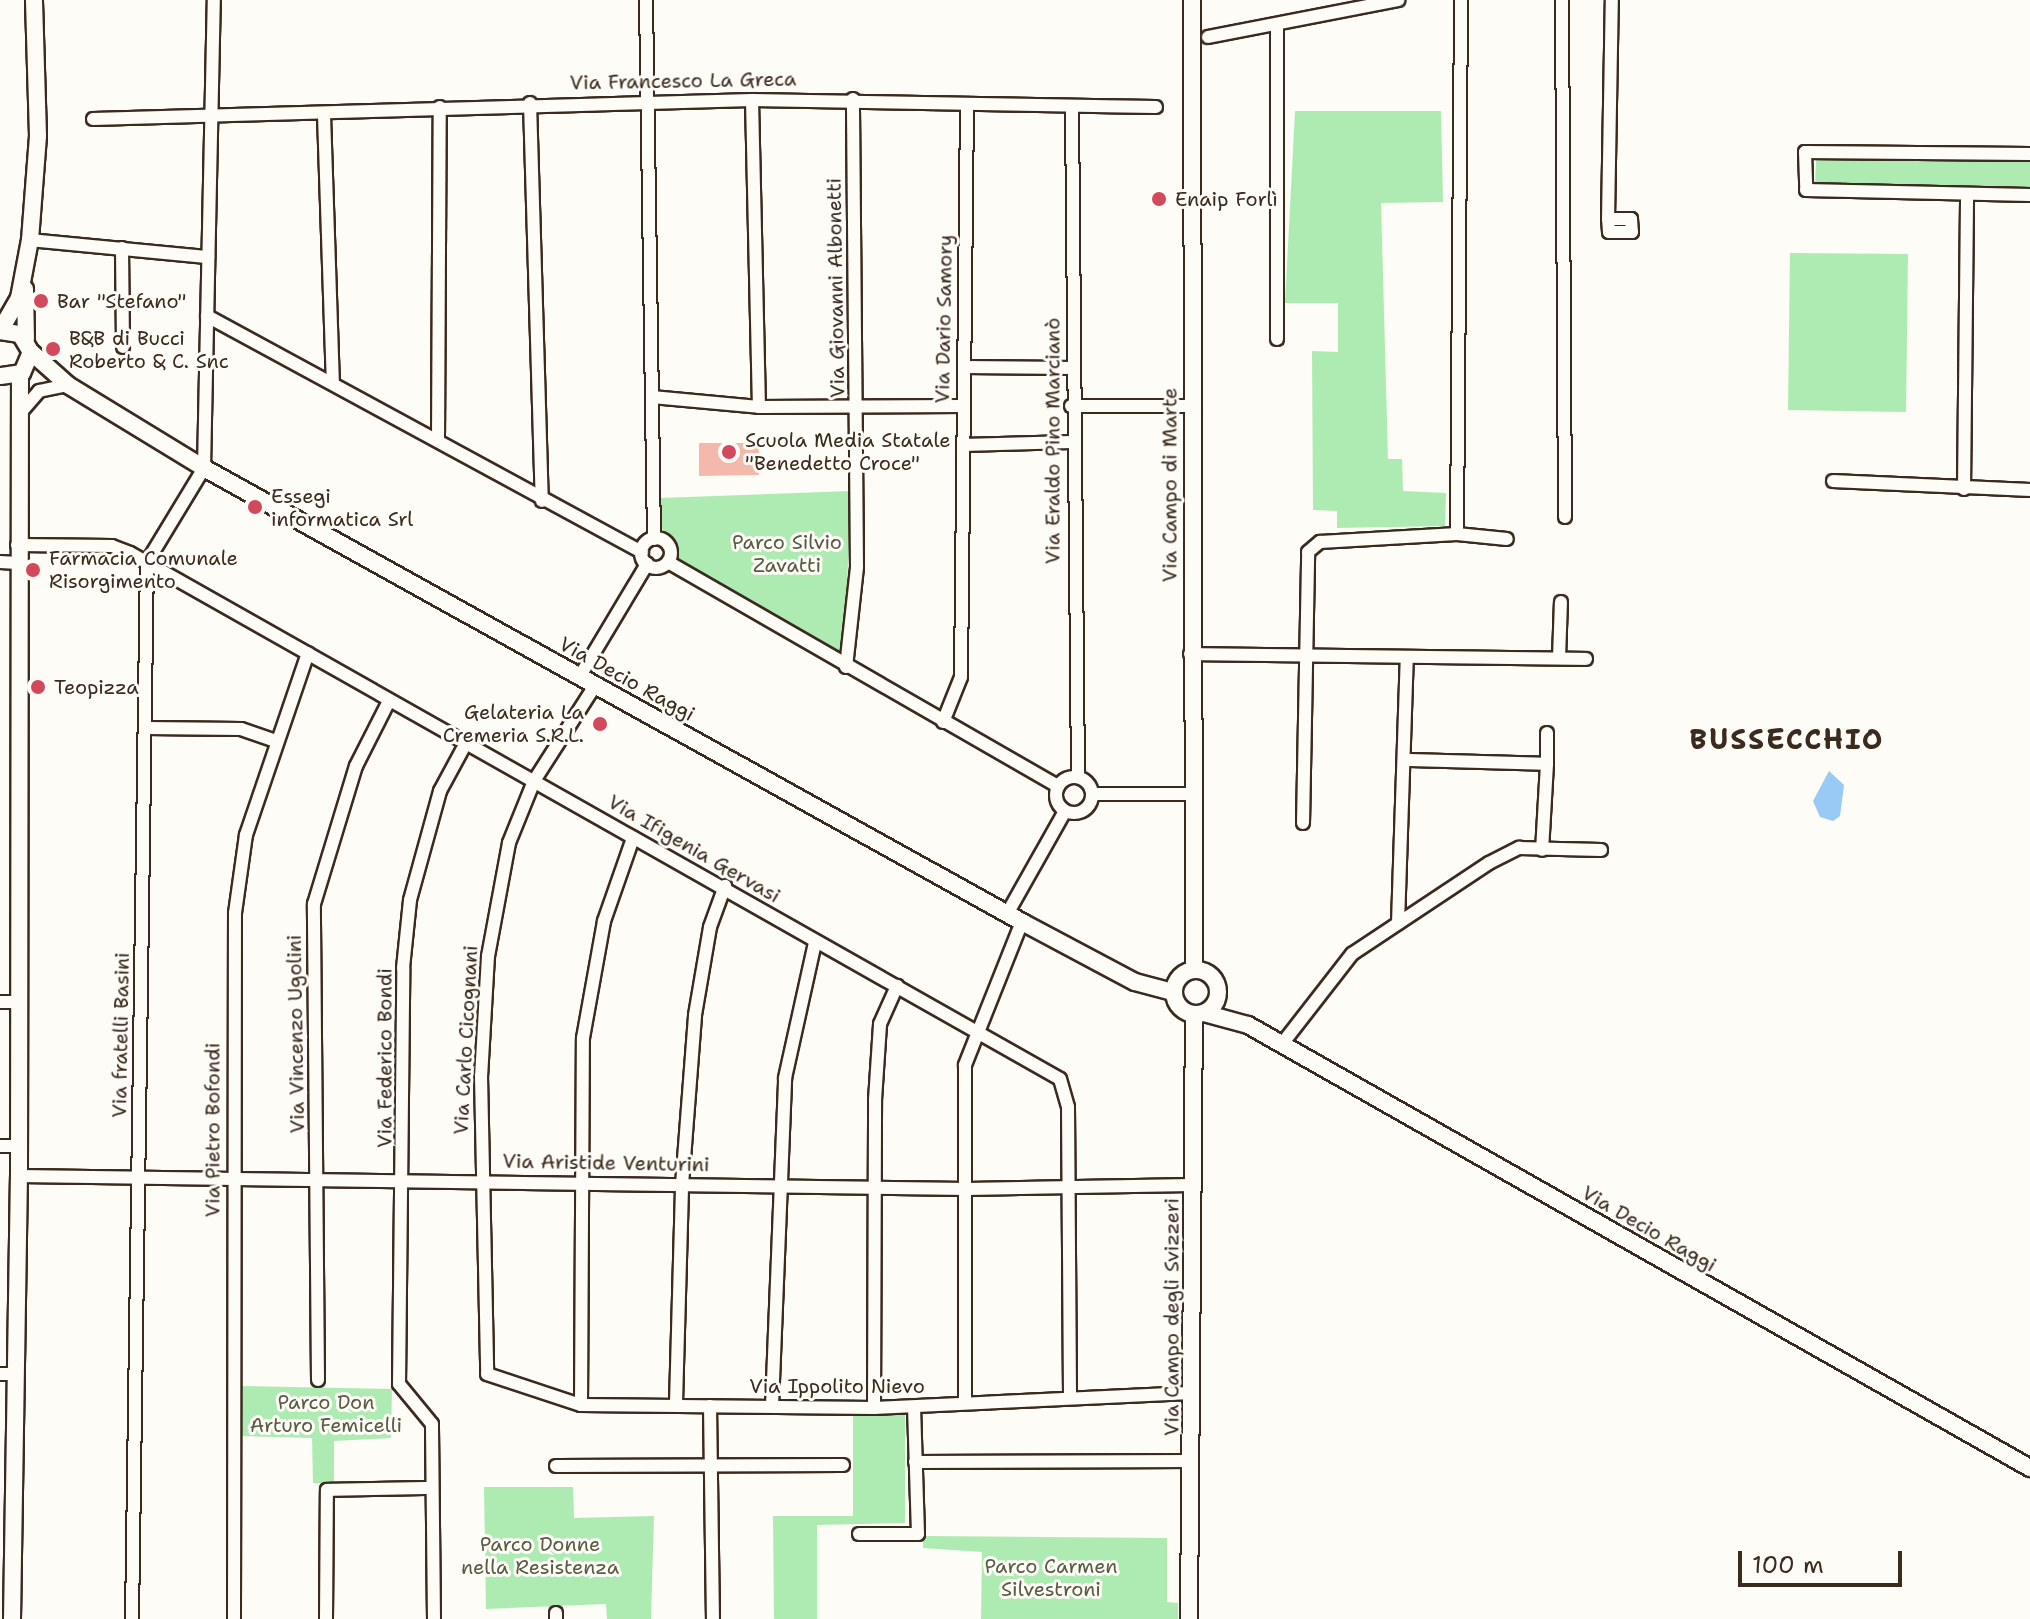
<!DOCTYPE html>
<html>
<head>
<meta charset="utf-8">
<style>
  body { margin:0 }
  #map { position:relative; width:2030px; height:1619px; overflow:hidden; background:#fdfcf7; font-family:"Shantell Sans",sans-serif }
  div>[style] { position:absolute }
  .green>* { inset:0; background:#aeebb2 }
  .water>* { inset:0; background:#99c9f5 }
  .building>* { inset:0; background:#f3b9ac }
  .roads { filter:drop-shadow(2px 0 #3b2a1e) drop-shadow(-2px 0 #3b2a1e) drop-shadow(0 2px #3b2a1e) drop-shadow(0 -2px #3b2a1e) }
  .street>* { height:12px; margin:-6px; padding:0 6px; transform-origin:6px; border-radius:6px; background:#fdfcf7 }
  .street>.ring { margin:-6px; padding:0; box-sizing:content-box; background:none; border:12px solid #fdfcf7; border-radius:50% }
  .secondary>* { height:16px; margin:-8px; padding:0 8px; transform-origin:8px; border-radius:8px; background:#fdfcf7 }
  .secondary>.ring { margin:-8px; padding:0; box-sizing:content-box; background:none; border:16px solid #fdfcf7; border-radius:50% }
  .dots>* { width:22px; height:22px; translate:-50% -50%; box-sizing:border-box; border:4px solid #fdfcf7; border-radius:50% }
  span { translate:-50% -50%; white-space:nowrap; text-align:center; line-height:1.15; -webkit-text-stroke:6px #fdfcf7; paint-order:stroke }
  .street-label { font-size:20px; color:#3b2a1e }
  .poi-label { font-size:20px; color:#3b2a1e }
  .left { translate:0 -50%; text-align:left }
  .right { translate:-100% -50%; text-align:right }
  .park-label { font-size:20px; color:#585a43 }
  .district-label { font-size:28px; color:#3b2a1e; font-weight:700; letter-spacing:2px }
  .scale { position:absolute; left:1738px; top:1551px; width:164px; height:36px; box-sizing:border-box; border:4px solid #3b2a1e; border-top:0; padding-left:10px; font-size:24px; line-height:28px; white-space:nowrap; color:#3b2a1e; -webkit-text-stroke:6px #fdfcf7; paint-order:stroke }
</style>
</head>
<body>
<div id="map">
  <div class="green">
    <i style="clip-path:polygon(1295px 111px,1441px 111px,1443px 202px,1381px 203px,1388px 459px,1402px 459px,1403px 491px,1446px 493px,1445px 526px,1337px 528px,1337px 511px,1313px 510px,1312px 351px,1338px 352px,1338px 303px,1285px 303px)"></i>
    <i style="clip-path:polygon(1816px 159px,2030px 161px,2030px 189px,1815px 186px)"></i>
    <i style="clip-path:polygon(1790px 253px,1908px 254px,1906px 412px,1788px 410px)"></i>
    <i style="clip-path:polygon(851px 491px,844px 659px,677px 561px,661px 526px,660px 498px)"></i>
    <i style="clip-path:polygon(239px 1386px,392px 1389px,391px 1438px,334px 1441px,334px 1484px,313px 1483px,312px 1438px,239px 1436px)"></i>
    <i style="clip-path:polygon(905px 1414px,905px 1523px,817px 1525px,817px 1619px,774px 1619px,773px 1516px,853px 1516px,853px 1416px)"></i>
    <i style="clip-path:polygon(484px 1487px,573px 1487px,574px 1518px,654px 1516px,651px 1619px,607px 1619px,606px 1604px,486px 1609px)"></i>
    <i style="clip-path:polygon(923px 1536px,1167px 1538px,1167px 1602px,1178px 1603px,1178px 1619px,981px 1619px,982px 1552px,923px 1548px)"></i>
  </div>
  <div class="water">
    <i style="clip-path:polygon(1829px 771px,1844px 785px,1840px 816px,1833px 821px,1820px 817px,1813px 801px)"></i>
  </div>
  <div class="building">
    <i style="clip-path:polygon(699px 443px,759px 443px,759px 475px,699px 476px)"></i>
  </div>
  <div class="roads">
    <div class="street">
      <i style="left:646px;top:0;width:539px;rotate:89.15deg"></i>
      <i style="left:1562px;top:0;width:517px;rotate:89.67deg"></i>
      <i style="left:1208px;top:37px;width:194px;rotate:-11deg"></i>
      <i style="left:752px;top:100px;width:307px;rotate:88.7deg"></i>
      <i style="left:530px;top:103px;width:398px;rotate:88.3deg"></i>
      <i style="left:1072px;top:106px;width:671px;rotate:89.49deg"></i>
      <i style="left:324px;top:115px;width:268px;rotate:88.1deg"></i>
      <i style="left:93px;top:119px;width:659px;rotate:-1.65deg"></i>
      <i style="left:752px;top:100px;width:404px;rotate:1deg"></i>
      <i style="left:2030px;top:154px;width:225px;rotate:-179.5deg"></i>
      <i style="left:1805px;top:152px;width:38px;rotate:88deg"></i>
      <i style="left:1806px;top:190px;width:224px;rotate:1.3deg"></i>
      <i style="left:1608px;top:219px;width:23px"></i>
      <i style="left:1631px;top:219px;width:13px;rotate:86deg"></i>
      <i style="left:1632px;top:232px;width:23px;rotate:180deg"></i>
      <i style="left:1609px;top:232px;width:13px;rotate:-94deg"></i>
      <i style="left:1608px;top:219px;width:219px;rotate:-89deg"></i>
      <i style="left:30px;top:240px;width:179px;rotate:5.5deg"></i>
      <i style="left:122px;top:248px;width:99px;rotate:89.4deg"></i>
      <i style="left:207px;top:316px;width:495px;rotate:28.5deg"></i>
      <i style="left:1277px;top:339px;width:313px;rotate:-90deg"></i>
      <i style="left:965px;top:367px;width:107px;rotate:0.5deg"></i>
      <i style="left:652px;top:397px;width:107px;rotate:5.3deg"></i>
      <i style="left:759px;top:407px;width:204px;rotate:-0.3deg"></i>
      <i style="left:1071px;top:406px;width:119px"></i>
      <i style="left:21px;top:412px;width:28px;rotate:-49deg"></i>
      <i style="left:39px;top:391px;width:30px;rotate:-12deg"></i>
      <i style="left:438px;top:440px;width:333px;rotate:-89.7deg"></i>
      <i style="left:963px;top:445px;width:108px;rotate:-1.6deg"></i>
      <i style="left:1833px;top:481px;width:197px;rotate:2.6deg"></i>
      <i style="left:1964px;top:489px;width:295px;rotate:-89.4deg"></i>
      <i style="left:1457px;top:534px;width:534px;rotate:-89.57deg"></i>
      <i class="ring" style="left:641px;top:538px;width:18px;height:18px"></i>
      <i style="left:17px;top:545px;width:95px;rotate:0.6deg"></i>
      <i style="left:112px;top:546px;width:19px;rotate:21deg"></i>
      <i style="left:130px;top:553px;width:1068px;rotate:29.49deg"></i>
      <i style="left:1060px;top:1079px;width:29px;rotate:74deg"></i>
      <i style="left:1068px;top:1107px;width:290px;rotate:89.6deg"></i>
      <i style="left:0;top:562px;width:18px;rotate:3deg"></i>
      <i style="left:668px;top:562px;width:450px;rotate:29.9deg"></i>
      <i style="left:1190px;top:654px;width:396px;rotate:0.7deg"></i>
      <i style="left:1559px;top:658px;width:56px;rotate:-88deg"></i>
      <i style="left:846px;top:667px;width:101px;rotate:-83.7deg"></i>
      <i style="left:857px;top:567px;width:468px;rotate:-90.5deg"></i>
      <i style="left:580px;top:676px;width:131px;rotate:-59.1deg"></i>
      <i style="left:596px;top:684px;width:115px;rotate:122.6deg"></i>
      <i style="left:534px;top:781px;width:67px;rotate:112deg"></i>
      <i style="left:509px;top:843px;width:115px;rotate:100.5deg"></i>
      <i style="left:488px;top:956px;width:120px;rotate:93.3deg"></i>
      <i style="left:481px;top:1076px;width:298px;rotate:88.8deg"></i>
      <i style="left:487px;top:1374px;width:99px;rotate:18.3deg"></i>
      <i style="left:581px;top:1405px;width:293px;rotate:0.6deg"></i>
      <i style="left:874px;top:1408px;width:317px;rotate:-2.7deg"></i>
      <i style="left:943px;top:722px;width:48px;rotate:-68.2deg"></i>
      <i style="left:961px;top:677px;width:571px;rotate:-89.4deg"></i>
      <i style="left:146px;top:728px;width:95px;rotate:0.6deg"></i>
      <i style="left:241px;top:729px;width:36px;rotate:19deg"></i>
      <i style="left:1407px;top:760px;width:140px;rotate:1.6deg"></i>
      <i style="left:1547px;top:764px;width:86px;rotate:93.3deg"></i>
      <i style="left:1547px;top:764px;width:31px;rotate:-90deg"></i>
      <i class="ring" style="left:1056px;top:777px;width:24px;height:24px"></i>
      <i style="left:1093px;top:794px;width:97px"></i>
      <i style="left:1303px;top:823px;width:271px;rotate:-88.9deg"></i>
      <i style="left:1308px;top:552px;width:16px;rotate:-40deg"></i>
      <i style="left:1320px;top:542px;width:137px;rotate:-3.3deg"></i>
      <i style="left:1457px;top:534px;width:50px;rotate:5.7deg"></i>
      <i style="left:1007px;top:914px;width:118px;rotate:-60.6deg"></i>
      <i style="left:1398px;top:923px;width:266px;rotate:-88.1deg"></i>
      <i style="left:0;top:1002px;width:19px"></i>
      <i style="left:1282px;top:1044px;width:114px;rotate:-52.1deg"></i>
      <i style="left:1352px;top:954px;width:164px;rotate:-33.6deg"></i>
      <i style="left:1489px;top:863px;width:34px;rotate:-27deg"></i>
      <i style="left:1519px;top:848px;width:82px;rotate:1.4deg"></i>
      <i style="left:0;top:1146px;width:19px"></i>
      <i style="left:19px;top:1176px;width:948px;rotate:0.79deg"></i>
      <i style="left:967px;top:1189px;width:225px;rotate:-1deg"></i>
      <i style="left:0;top:1374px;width:17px"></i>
      <i style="left:318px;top:1380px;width:476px;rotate:-90.5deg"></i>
      <i style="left:314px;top:904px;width:144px;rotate:-73.1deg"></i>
      <i style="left:356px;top:766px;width:73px;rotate:-63.1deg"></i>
      <i style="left:965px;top:1402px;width:337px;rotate:-90deg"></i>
      <i style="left:965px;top:1065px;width:154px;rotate:-68.3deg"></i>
      <i style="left:676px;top:1403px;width:218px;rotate:-88.4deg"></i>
      <i style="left:682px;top:1185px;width:170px;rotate:-85.6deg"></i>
      <i style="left:695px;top:1015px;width:89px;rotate:-80.3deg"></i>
      <i style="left:710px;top:927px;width:44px;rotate:-69.9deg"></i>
      <i style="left:581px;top:1405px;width:367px;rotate:-89.7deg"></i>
      <i style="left:583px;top:1038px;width:119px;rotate:-79.8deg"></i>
      <i style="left:604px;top:921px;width:88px;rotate:-70.7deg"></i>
      <i style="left:710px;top:1406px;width:213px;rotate:89.2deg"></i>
      <i style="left:772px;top:1406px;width:328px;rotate:-87.7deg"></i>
      <i style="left:785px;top:1078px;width:138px;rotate:-77.5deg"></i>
      <i style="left:874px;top:1408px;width:308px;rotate:-89.8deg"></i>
      <i style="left:875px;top:1100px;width:76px;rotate:-86.2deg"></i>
      <i style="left:880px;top:1024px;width:42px;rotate:-65.9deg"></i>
      <i style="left:915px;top:1462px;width:277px;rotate:-0.2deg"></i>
      <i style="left:556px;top:1466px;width:287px;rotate:-0.2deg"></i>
      <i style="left:859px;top:1534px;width:59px"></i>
      <i style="left:918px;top:1534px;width:126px;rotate:-91.8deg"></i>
      <i style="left:132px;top:1619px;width:1057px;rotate:-89.19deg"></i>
      <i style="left:147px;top:562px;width:110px;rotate:-58.8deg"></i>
      <i style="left:204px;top:468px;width:468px;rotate:-88.8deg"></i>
      <i style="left:234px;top:1619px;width:706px;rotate:-89.92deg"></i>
      <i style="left:235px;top:913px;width:79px;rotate:-82deg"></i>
      <i style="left:246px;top:835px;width:192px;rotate:-71.2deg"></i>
      <i style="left:326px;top:1619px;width:129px;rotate:-89.6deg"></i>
      <i style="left:327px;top:1490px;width:105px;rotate:-1.1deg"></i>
      <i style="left:434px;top:1619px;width:195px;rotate:-90.6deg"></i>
      <i style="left:432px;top:1424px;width:52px;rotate:-129.5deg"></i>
      <i style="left:399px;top:1384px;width:416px;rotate:-89.4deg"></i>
      <i style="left:403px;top:968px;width:68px;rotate:-84.1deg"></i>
      <i style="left:410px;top:900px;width:113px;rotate:-74.6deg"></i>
      <i style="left:440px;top:791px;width:55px;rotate:-61.6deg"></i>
      <i style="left:556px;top:1619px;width:6px;rotate:-90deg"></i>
    </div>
    <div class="secondary">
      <i style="left:1192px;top:0;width:970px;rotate:89.88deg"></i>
      <i style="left:25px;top:289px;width:50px;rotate:88.9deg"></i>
      <i style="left:0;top:331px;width:38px;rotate:-60deg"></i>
      <i style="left:19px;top:298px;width:59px;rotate:-79.3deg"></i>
      <i style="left:30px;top:240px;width:104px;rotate:-85.6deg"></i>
      <i style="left:38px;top:136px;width:136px;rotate:-91.7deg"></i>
      <i style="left:0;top:331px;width:20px;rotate:9deg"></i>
      <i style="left:20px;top:334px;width:21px;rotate:59deg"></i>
      <i style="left:31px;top:352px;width:23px;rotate:113deg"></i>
      <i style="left:22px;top:373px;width:22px;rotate:172deg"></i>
      <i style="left:31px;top:352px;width:50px;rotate:41.7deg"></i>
      <i style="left:68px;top:385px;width:159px;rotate:31.4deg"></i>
      <i style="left:204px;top:468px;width:936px;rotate:29.03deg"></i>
      <i style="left:1022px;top:922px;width:128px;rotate:28deg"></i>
      <i style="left:1135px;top:982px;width:39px;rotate:15deg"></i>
      <i class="ring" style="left:1174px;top:970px;width:28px;height:28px"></i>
      <i style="left:1204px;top:1013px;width:46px;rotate:15.3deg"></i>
      <i style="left:1248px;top:1025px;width:899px;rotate:29.53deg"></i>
      <i style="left:12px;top:1619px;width:443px;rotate:-89.1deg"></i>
      <i style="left:19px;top:1176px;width:802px;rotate:-89.93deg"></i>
      <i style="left:1189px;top:1619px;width:605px;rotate:-89.53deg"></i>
    </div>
  </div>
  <div class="dots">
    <i style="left:1159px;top:199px;background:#d1495b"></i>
    <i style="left:41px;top:301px;background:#d1495b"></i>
    <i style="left:53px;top:349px;background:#d1495b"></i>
    <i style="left:729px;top:452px;background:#d1495b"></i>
    <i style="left:255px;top:507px;background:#d1495b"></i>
    <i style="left:33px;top:570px;background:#d1495b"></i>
    <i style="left:38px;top:687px;background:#d1495b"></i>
    <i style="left:600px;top:724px;background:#d1495b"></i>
  </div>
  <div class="street-label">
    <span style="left:683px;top:81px;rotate:-1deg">Via Francesco La Greca</span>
    <span style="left:836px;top:288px;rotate:-91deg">Via Giovanni Albonetti</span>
    <span style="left:944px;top:319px;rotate:-89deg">Via Dario Samory</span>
    <span style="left:1053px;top:441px;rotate:-90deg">Via Eraldo Pino Marcianò</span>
    <span style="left:1170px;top:485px;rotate:-90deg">Via Campo di Marte</span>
    <span style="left:627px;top:679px;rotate:29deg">Via Decio Raggi</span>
    <span style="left:694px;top:849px;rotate:30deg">Via Ifigenia Gervasi</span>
    <span style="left:296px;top:1034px;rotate:-91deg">Via Vincenzo Ugolini</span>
    <span style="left:121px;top:1035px;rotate:-89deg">Via fratelli Basini</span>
    <span style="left:466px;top:1040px;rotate:-87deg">Via Carlo Cicognani</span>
    <span style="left:385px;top:1058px;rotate:-90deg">Via Federico Bondi</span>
    <span style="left:213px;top:1130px;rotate:-90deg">Via Pietro Bofondi</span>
    <span style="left:606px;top:1163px;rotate:1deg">Via Aristide Venturini</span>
    <span style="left:1649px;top:1229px;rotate:30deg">Via Decio Raggi</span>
    <span style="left:1172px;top:1317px;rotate:-90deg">Via Campo degli Svizzeri</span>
    <span style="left:837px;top:1386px">Via Ippolito Nievo</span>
  </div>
  <div class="poi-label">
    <span class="left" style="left:1175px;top:199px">Enaip Forlì</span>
    <span class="left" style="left:57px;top:301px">Bar "Stefano"</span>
    <span class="left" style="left:69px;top:350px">B&amp;B di Bucci<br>Roberto &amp; C. Snc</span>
    <span class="left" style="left:745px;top:452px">Scuola Media Statale<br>"Benedetto Croce"</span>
    <span class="left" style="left:271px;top:508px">Essegi<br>informatica Srl</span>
    <span class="left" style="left:49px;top:570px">Farmacia Comunale<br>Risorgimento</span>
    <span class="left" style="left:54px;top:687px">Teopizza</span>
    <span class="right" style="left:584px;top:724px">Gelateria La<br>Cremeria S.R.L.</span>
  </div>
  <div class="park-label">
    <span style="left:787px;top:554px">Parco Silvio<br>Zavatti</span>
    <span style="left:326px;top:1414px">Parco Don<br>Arturo Femicelli</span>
    <span style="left:540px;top:1556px">Parco Donne<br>nella Resistenza</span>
    <span style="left:1051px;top:1578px">Parco Carmen<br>Silvestroni</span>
  </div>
  <div class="district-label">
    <span style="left:1787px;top:739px">BUSSECCHIO</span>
  </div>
  <div class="scale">100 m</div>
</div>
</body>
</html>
